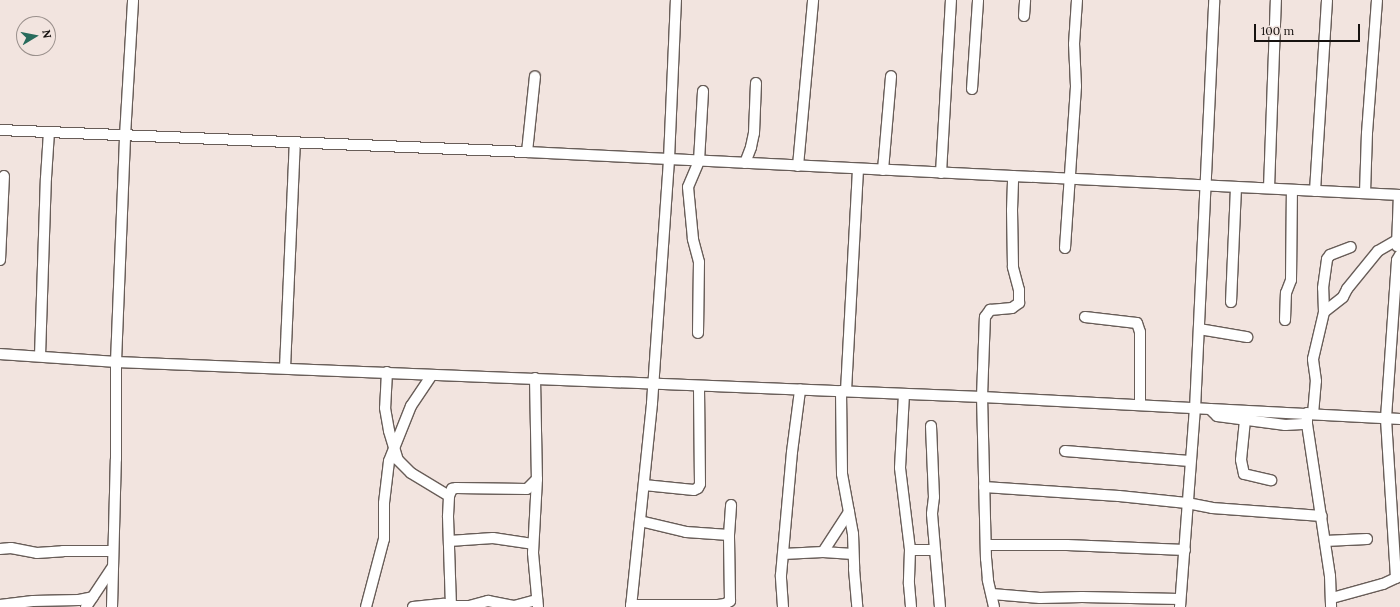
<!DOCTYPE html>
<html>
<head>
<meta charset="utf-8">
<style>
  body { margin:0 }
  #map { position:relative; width:1400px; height:607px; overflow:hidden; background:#f2e4df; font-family:Lora,serif }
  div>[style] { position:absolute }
  .roads { filter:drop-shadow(1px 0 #685d58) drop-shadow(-1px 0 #685d58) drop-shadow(0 1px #685d58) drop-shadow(0 -1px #685d58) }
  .minor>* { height:10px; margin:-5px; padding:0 5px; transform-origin:5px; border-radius:5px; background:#fff }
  span { translate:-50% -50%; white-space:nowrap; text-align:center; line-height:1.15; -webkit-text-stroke:4px #f2e4df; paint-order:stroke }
  .north { position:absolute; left:16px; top:16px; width:40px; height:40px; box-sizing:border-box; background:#f2e4df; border:1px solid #9a908c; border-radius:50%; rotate:80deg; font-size:11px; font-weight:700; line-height:16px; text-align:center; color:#171210 }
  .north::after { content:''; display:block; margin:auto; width:14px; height:18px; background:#286b5c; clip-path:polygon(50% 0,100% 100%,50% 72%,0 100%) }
  .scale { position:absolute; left:1254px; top:24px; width:106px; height:18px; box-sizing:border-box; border:2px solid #171210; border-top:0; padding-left:5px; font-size:12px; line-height:14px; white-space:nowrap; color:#171210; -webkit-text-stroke:3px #f2e4df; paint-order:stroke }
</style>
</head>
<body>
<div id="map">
  <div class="roads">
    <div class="minor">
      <i style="left:1024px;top:16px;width:16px;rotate:-86deg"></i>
      <i style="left:972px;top:89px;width:89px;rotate:-86.1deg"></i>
      <i style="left:0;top:130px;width:527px;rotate:2.39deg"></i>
      <i style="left:527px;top:152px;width:874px;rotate:2.82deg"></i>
      <i style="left:527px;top:152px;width:76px;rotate:-84deg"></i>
      <i style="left:745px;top:163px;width:17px;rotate:-69deg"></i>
      <i style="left:751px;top:147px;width:14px;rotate:-78deg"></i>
      <i style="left:754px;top:133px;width:50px;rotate:-87.7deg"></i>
      <i style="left:798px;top:166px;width:167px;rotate:-84.8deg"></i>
      <i style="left:883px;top:170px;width:94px;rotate:-85.1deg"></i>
      <i style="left:941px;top:173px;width:173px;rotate:-86.7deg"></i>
      <i style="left:1269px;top:188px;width:188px;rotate:-87.9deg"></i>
      <i style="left:1315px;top:191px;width:191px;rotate:-86.4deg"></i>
      <i style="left:1365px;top:193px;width:60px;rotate:-88.1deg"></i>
      <i style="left:1367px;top:133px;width:133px;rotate:-85.7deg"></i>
      <i style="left:1397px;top:246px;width:51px;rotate:-87.8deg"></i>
      <i style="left:1065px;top:248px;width:162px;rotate:-86.1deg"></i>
      <i style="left:1076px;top:86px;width:42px;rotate:-92.7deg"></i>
      <i style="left:1074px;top:44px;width:44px;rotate:-86.1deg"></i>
      <i style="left:0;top:260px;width:84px;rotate:-87.3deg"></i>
      <i style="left:1231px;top:302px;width:115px;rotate:-87.5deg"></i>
      <i style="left:1324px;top:312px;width:24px;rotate:-92deg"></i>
      <i style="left:1323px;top:288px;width:29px;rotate:-82deg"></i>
      <i style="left:1327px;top:259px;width:5px;rotate:-53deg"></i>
      <i style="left:1330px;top:255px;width:22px;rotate:-21deg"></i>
      <i style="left:1085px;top:317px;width:52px;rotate:6.6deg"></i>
      <i style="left:1137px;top:323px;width:9px;rotate:72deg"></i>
      <i style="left:1140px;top:332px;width:73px;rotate:90deg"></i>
      <i style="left:1285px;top:320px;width:27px;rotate:-88deg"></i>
      <i style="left:1286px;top:293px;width:14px;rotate:-69deg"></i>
      <i style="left:1291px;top:280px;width:90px;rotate:-89.4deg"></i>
      <i style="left:1199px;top:329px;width:49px;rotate:9.5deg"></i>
      <i style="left:698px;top:333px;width:71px;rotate:-89.2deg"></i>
      <i style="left:699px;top:262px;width:24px;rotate:-105deg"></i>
      <i style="left:693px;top:239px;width:52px;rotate:-95.5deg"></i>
      <i style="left:688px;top:187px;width:28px;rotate:-67deg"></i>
      <i style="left:699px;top:161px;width:70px;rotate:-86.7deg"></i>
      <i style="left:0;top:354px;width:116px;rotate:3.9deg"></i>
      <i style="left:116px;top:362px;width:867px;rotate:2.31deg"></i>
      <i style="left:982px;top:397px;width:419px;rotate:3deg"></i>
      <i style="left:40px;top:356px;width:178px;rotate:-88.1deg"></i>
      <i style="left:46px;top:178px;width:46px;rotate:-86.3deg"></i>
      <i style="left:285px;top:368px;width:226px;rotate:-87.5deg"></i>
      <i style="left:387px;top:372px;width:36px;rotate:93deg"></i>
      <i style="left:385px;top:408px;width:23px;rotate:80deg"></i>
      <i style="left:389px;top:431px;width:30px;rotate:73deg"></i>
      <i style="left:398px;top:460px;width:18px;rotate:45deg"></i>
      <i style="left:411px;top:473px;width:44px;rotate:31.2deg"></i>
      <i style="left:535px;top:378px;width:101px;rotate:88.9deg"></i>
      <i style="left:537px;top:479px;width:74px;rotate:93.1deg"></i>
      <i style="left:533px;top:553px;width:54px;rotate:84.7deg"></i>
      <i style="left:841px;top:391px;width:83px;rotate:89.3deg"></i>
      <i style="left:842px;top:474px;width:61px;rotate:79.6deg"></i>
      <i style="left:853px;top:534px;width:35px;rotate:88deg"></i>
      <i style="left:854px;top:569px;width:38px;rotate:85deg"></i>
      <i style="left:846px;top:391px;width:222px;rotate:-86.9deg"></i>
      <i style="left:904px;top:394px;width:74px;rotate:93.1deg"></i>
      <i style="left:900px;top:468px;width:83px;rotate:83deg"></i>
      <i style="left:910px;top:550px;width:34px;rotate:92deg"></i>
      <i style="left:909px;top:584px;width:23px;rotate:85deg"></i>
      <i style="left:1210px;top:409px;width:10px;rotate:45deg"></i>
      <i style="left:1217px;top:416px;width:69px;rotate:7.5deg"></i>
      <i style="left:1285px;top:425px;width:22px;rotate:-3deg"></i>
      <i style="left:1307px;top:413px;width:11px;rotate:90deg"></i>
      <i style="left:1307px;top:424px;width:154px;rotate:81.4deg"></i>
      <i style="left:1330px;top:576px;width:31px;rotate:88deg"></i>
      <i style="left:1313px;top:414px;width:33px;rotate:-85deg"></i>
      <i style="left:1316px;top:381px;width:22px;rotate:-98deg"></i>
      <i style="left:1313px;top:359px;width:48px;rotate:-76.8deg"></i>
      <i style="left:1324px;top:312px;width:24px;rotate:-38deg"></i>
      <i style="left:1343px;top:297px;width:9px;rotate:-63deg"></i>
      <i style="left:1347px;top:289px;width:49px;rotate:-50.8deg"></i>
      <i style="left:1378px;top:251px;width:22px;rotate:-30deg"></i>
      <i style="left:1245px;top:420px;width:40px;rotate:95.7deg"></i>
      <i style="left:1241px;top:460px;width:14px;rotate:78deg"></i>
      <i style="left:1244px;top:474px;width:28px;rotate:13deg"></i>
      <i style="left:931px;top:426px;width:71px;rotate:87.6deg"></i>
      <i style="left:934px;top:497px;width:17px;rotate:97deg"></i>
      <i style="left:932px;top:514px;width:93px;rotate:85.1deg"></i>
      <i style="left:1065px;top:451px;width:125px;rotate:4.6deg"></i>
      <i style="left:644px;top:485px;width:50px;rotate:5.7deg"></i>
      <i style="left:694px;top:490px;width:4px;rotate:-27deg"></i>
      <i style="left:698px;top:488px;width:4px;rotate:-63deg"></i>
      <i style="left:700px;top:484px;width:98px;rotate:-90.6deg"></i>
      <i style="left:984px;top:487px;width:135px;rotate:3.8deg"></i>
      <i style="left:1119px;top:496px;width:68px;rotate:5.9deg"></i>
      <i style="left:1187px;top:503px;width:25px;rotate:11deg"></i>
      <i style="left:1212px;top:508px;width:110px;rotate:4.2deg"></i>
      <i style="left:640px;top:521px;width:47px;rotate:13.4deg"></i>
      <i style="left:686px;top:532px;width:43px;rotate:4deg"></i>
      <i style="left:449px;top:541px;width:44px;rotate:-3.9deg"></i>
      <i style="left:493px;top:538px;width:40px;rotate:8.5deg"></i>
      <i style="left:1325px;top:541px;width:42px;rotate:-2.7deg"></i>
      <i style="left:987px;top:545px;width:80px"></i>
      <i style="left:1067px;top:545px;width:118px;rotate:2.4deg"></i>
      <i style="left:0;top:549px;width:11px;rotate:-5deg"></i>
      <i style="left:11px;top:548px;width:26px;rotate:11deg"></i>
      <i style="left:37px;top:553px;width:26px;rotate:-4deg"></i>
      <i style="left:63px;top:551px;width:50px"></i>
      <i style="left:910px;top:550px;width:24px"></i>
      <i style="left:823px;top:552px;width:48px;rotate:-57deg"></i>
      <i style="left:783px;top:554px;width:40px;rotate:-2.9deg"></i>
      <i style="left:823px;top:552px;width:30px;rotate:4deg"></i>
      <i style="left:1396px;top:578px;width:160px;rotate:-93.6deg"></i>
      <i style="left:1386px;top:418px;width:158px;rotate:-86deg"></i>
      <i style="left:1397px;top:260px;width:6px;rotate:-59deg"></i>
      <i style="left:992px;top:594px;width:48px;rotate:4.8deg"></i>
      <i style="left:1040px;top:598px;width:42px;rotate:-1.4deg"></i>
      <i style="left:1082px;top:597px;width:98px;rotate:1.2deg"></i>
      <i style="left:1332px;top:598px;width:53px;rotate:-15.4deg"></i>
      <i style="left:1383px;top:584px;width:19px;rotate:-25deg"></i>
      <i style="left:0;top:605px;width:33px;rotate:-7deg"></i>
      <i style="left:33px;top:601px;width:46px;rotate:-1.2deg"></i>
      <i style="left:79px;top:600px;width:14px;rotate:-12deg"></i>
      <i style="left:631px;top:605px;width:87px"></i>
      <i style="left:718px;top:605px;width:7px;rotate:-8deg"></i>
      <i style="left:725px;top:604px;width:6px;rotate:-31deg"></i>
      <i style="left:730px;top:601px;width:66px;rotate:-90.9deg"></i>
      <i style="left:729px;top:535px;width:30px;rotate:-86deg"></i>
      <i style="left:86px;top:607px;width:47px;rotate:-56.3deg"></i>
      <i style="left:112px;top:607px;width:148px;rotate:-88.5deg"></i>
      <i style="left:116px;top:459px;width:97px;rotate:-90deg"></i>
      <i style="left:116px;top:362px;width:226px;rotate:-87.7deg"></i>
      <i style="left:125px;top:136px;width:136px;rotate:-86.6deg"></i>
      <i style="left:366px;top:607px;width:70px;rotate:-75.2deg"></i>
      <i style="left:384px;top:539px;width:36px;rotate:-90deg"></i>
      <i style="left:384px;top:503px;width:42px;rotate:-83.2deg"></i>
      <i style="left:389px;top:461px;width:59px;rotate:-68.2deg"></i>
      <i style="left:411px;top:406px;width:37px;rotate:-56deg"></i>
      <i style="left:413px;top:607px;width:31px;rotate:-6deg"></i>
      <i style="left:444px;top:604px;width:7px;rotate:16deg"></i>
      <i style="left:451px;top:606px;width:18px"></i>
      <i style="left:469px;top:606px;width:20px;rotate:-15deg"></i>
      <i style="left:488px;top:601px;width:26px;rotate:11deg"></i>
      <i style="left:514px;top:606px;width:24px;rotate:-15deg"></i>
      <i style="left:451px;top:607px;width:91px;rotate:-91.9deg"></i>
      <i style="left:448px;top:516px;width:20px;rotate:-87deg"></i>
      <i style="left:449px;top:496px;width:8px;rotate:-67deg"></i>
      <i style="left:452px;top:489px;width:4px;rotate:-14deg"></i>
      <i style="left:456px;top:488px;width:71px;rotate:0.8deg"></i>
      <i style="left:527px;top:489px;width:14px;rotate:-45deg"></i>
      <i style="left:631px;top:607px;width:205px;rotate:-84.1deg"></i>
      <i style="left:652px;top:403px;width:245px;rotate:-86deg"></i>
      <i style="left:669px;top:159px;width:159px;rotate:-87.5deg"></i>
      <i style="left:783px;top:607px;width:32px;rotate:-94deg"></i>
      <i style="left:781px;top:575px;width:123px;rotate:-84.9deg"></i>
      <i style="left:792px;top:452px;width:63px;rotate:-82.6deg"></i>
      <i style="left:994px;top:607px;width:28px;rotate:-103deg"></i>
      <i style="left:988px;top:580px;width:21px;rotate:-95deg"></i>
      <i style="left:986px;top:559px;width:162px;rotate:-91.4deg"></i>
      <i style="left:982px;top:397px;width:80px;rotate:-87.9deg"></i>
      <i style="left:985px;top:317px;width:9px;rotate:-54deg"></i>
      <i style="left:990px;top:310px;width:22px;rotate:-5deg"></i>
      <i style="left:1012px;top:308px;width:9px;rotate:-36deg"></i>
      <i style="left:1019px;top:303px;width:13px;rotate:-90deg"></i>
      <i style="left:1019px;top:290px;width:24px;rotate:-105deg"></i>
      <i style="left:1013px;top:267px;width:57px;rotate:-91deg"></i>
      <i style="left:1012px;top:210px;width:34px;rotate:-88deg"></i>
      <i style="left:1180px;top:607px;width:199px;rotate:-85.7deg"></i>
      <i style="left:1195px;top:409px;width:409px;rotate:-87.3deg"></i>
    </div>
  </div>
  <div class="north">N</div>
  <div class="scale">100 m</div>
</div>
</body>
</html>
